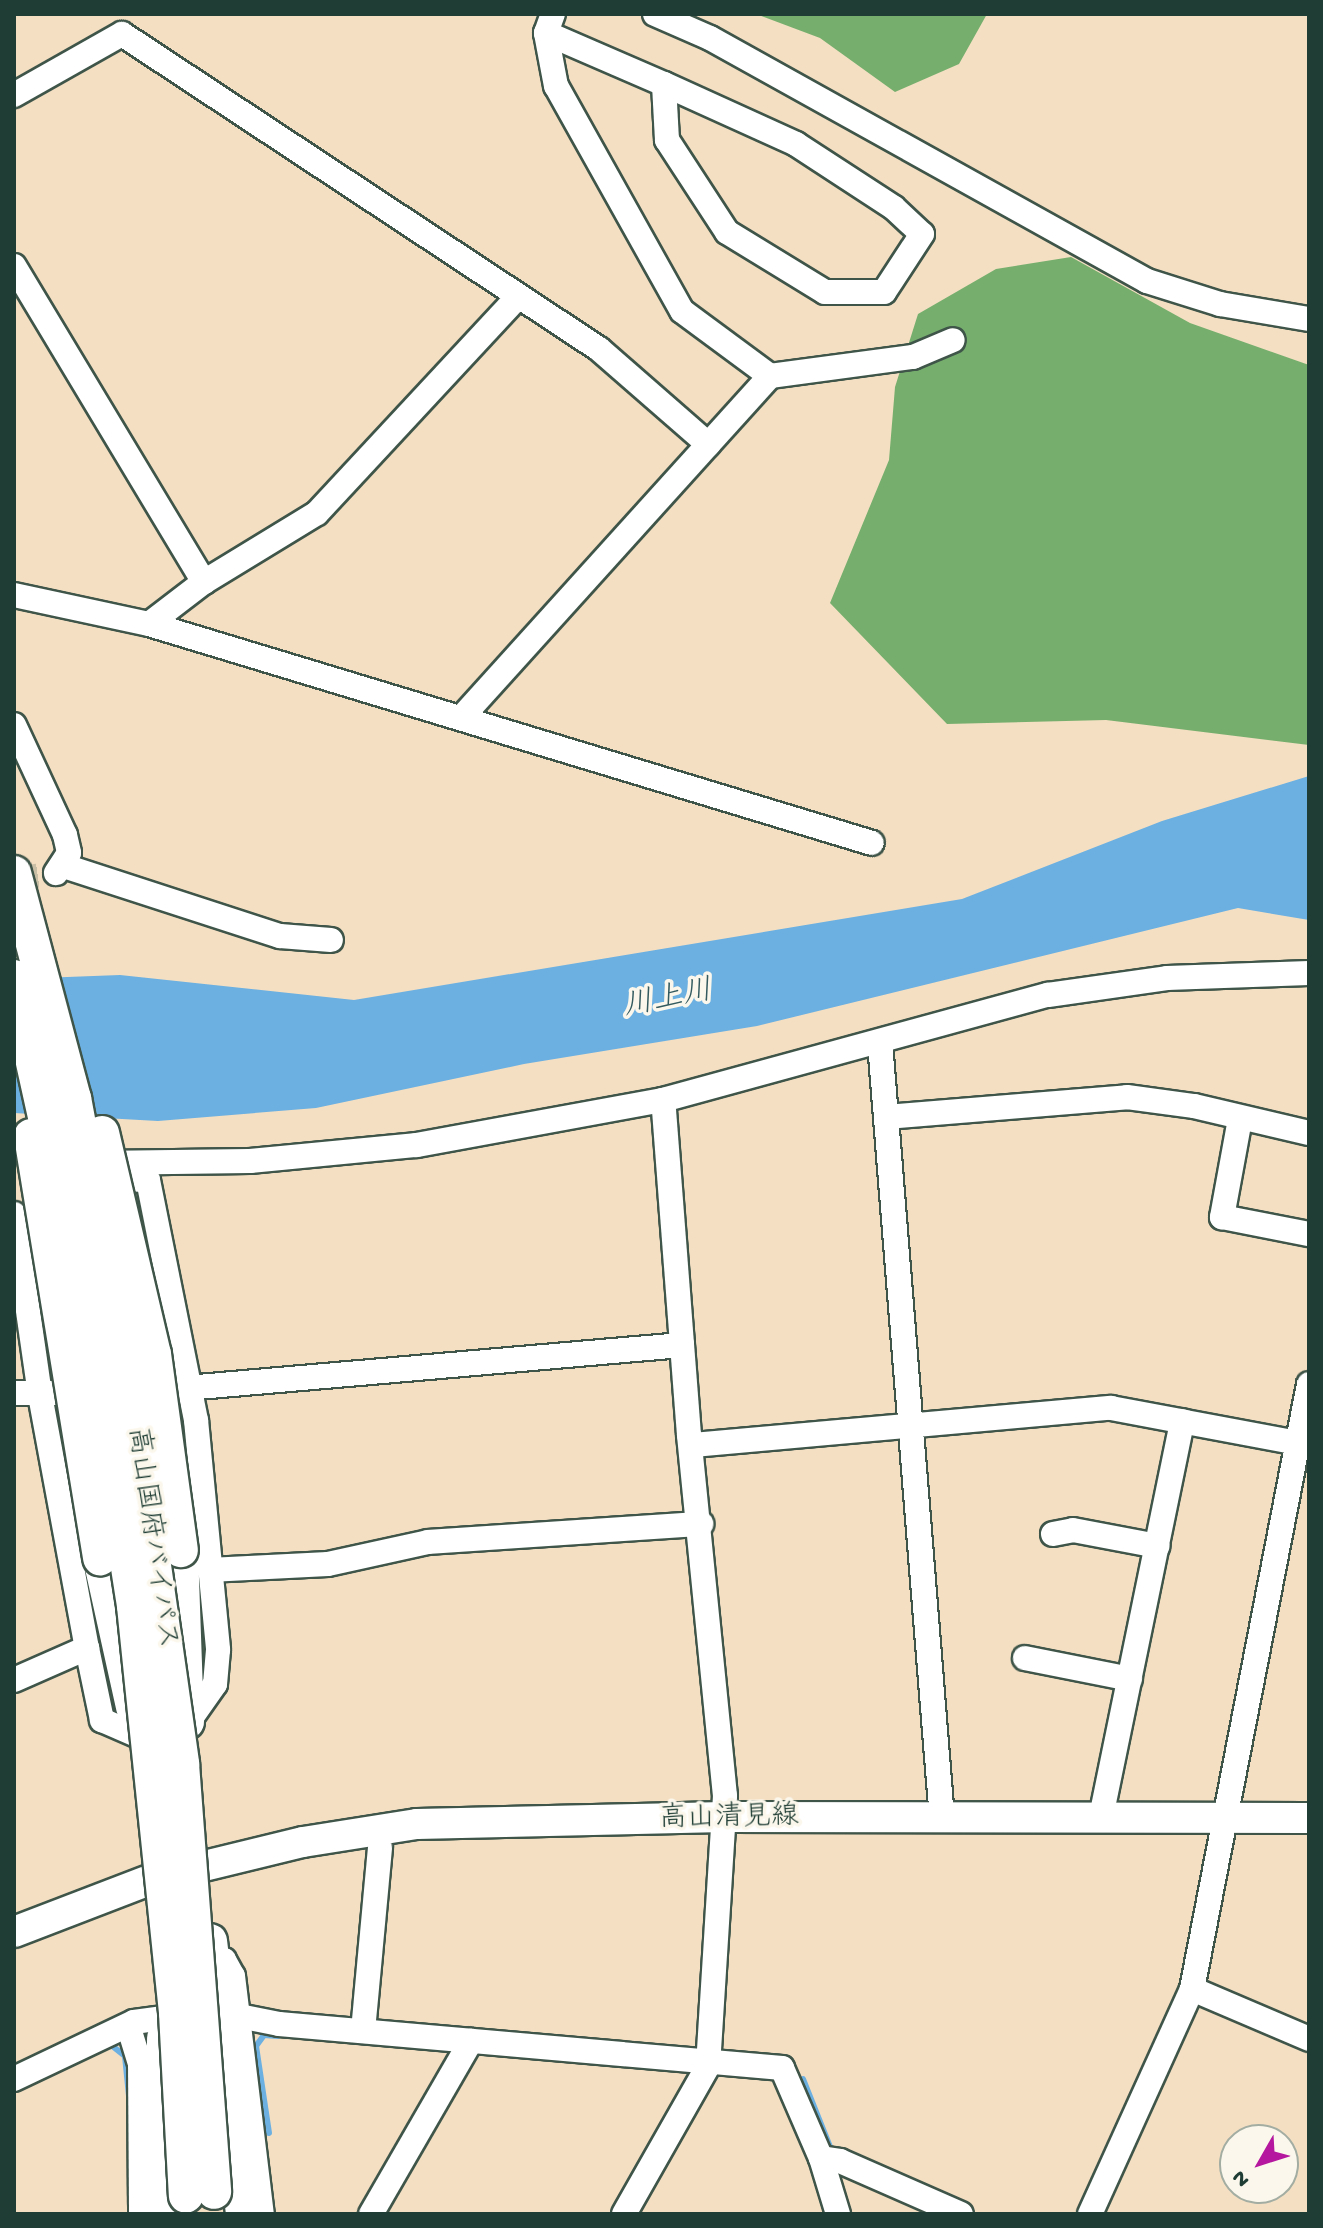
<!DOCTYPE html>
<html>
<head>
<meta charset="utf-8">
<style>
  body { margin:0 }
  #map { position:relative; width:1323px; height:2228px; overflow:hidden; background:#f4dfc3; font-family:"Gochi Hand","Klee One",sans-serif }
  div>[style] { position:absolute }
  .forest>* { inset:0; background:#76af6d }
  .water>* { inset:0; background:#6bb0e1 }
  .stream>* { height:6px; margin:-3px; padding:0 3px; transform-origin:3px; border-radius:3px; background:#6bb0e1 }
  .minor-tunnel>* { height:24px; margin-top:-12px; transform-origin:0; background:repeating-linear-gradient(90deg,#c9bfa6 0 24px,transparent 0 36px) }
  .roads { filter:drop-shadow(2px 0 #3f5549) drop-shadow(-2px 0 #3f5549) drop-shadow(0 2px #3f5549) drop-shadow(0 -2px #3f5549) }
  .minor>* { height:24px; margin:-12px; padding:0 12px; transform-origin:12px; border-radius:12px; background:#fff }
  .major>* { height:30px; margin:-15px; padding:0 15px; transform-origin:15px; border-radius:15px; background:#fff }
  .highway>* { height:34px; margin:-17px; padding:0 17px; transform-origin:17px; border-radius:17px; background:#fff }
  .bridges { filter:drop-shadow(2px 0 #3f5549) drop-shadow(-2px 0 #3f5549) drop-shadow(0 2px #3f5549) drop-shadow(0 -2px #3f5549) }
  .highway-bridge>* { height:34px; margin:-17px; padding:0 17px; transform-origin:17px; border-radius:17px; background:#fff }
  span { translate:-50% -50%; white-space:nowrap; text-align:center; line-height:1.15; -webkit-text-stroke:7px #fbf7ec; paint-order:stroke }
  .street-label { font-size:28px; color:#1f3d34 }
  .water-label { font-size:30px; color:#325a5f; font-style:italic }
  .frame { position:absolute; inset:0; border:16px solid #1f3d34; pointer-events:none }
  .north { position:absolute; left:1219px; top:2124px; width:80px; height:80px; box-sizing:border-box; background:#fbf7ec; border:2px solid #a3ada2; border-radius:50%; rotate:231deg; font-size:22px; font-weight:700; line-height:32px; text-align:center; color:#1f3d34 }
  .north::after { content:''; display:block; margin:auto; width:28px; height:36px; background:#b5179e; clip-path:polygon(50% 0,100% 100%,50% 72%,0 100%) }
</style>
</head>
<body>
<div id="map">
  <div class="forest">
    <i style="clip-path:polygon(756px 14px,987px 14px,959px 64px,895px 92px,820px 38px)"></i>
    <i style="clip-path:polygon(1071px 257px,1190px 323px,1309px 365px,1309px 745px,1106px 720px,947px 724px,830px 603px,889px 460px,895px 387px,918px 314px,996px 269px)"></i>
  </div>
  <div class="water">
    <i style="clip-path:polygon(1309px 776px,1309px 920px,1238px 908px,757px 1026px,524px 1064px,316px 1108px,158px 1121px,14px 1113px,14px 979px,120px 975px,354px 1000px,962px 899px,1162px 821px)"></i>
  </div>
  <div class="stream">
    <i style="left:111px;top:2045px;width:18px;rotate:38deg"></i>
    <i style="left:125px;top:2056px;width:40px;rotate:84.3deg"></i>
    <i style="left:803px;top:2079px;width:79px;rotate:68.3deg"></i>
    <i style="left:269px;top:2133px;width:88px;rotate:-98.5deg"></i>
    <i style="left:256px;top:2046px;width:14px;rotate:-54deg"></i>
    <i style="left:264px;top:2035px;width:14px;rotate:4deg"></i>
  </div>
  <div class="minor-tunnel">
    <i style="left:14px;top:879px;width:42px;rotate:-8.1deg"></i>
  </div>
  <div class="roads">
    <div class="minor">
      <i style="left:655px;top:14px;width:60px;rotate:23.6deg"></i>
      <i style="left:710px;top:38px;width:500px;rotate:29.08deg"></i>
      <i style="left:1147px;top:281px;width:77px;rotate:17.5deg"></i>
      <i style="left:1220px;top:304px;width:90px;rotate:9.6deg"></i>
      <i style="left:546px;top:33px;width:129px;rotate:23.4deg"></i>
      <i style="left:664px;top:84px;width:145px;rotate:24.4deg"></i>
      <i style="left:796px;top:144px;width:117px;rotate:33.1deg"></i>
      <i style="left:894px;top:208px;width:38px;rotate:43deg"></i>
      <i style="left:922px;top:234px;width:69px;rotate:123.2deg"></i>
      <i style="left:884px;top:292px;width:59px;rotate:180deg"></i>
      <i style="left:825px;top:292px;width:115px;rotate:-148.5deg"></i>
      <i style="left:727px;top:232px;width:110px;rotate:-123.1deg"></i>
      <i style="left:667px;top:140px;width:56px;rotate:-93.1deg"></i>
      <i style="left:14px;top:95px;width:124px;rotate:-29.5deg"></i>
      <i style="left:122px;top:34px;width:572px;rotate:33.44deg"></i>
      <i style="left:599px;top:349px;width:145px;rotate:41.1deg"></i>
      <i style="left:14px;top:266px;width:369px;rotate:59deg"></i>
      <i style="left:770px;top:376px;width:144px;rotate:-7.6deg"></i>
      <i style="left:913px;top:357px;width:43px;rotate:-23deg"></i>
      <i style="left:14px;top:595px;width:138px;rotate:12.1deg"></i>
      <i style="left:149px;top:624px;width:755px;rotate:16.85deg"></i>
      <i style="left:149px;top:624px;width:69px;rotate:-37.4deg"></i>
      <i style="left:204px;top:582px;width:132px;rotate:-31.4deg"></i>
      <i style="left:317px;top:513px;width:295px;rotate:-47.1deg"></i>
      <i style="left:462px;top:717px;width:460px;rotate:-47.9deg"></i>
      <i style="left:770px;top:376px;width:109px;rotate:-143.5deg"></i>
      <i style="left:682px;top:311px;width:258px;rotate:-119.2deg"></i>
      <i style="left:556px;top:86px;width:54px;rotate:-100.7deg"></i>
      <i style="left:546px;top:33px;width:20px;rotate:-70deg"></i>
      <i style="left:14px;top:725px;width:121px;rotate:65.1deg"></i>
      <i style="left:65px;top:835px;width:18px;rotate:77deg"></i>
      <i style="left:69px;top:853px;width:24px;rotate:123deg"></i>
      <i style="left:64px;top:866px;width:227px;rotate:18deg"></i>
      <i style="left:280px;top:936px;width:51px;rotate:4.5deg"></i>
      <i style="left:880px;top:1043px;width:777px;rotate:85.43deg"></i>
      <i style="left:886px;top:1117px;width:242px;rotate:-4.7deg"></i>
      <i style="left:1127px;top:1097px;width:68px;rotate:7.7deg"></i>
      <i style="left:1194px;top:1106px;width:118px;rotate:13.2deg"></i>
      <i style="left:1240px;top:1119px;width:100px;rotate:100.4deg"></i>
      <i style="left:1222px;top:1217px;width:89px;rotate:11.1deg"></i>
      <i style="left:96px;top:1163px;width:154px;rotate:-0.7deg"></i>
      <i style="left:250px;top:1161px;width:168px;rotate:-5.5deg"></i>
      <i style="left:417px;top:1145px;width:250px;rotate:-10.4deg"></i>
      <i style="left:663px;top:1100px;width:399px;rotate:-15.3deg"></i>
      <i style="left:1048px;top:995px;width:120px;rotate:-8.1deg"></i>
      <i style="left:1167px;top:978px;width:142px;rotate:-2deg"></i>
      <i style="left:116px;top:1179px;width:32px;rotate:2deg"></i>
      <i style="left:148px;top:1180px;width:245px;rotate:78.7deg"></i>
      <i style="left:196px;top:1420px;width:231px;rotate:84.5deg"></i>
      <i style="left:218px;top:1650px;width:34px;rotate:95deg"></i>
      <i style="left:215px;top:1684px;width:49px;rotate:125deg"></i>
      <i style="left:14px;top:1214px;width:183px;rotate:81.8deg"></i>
      <i style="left:40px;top:1395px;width:257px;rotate:79.5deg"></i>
      <i style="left:175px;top:1389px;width:509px;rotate:-4.96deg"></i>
      <i style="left:14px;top:1393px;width:72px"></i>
      <i style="left:693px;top:1445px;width:420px;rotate:-5.1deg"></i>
      <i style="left:1111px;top:1408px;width:201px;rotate:10.6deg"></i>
      <i style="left:1053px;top:1534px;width:20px;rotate:-11deg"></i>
      <i style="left:1073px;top:1530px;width:86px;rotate:10.7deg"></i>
      <i style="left:209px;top:1570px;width:119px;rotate:-2.9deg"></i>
      <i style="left:328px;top:1564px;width:102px;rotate:-12.4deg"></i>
      <i style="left:428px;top:1542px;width:274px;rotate:-3.8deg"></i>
      <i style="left:1025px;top:1658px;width:107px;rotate:11.3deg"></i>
      <i style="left:14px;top:1680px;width:80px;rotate:-23.7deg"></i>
      <i style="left:87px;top:1648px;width:74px;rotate:78.2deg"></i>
      <i style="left:102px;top:1720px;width:40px;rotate:23.4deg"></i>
      <i style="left:1101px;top:1817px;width:404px;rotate:-78.4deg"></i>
      <i style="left:212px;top:1960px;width:12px"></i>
      <i style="left:224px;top:1960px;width:18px;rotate:61deg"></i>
      <i style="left:233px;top:1976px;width:240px;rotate:83.1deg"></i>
      <i style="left:1192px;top:1989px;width:127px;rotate:23.1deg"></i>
      <i style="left:239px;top:2016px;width:41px;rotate:11.3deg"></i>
      <i style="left:279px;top:2024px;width:505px;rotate:5deg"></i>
      <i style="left:782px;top:2068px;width:98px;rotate:66.6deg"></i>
      <i style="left:821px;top:2158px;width:59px;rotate:73.1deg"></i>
      <i style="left:129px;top:2028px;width:38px;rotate:73deg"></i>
      <i style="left:140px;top:2064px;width:150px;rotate:89.6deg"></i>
      <i style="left:363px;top:2031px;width:184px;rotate:-84.7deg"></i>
      <i style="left:14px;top:2079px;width:133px;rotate:-25.4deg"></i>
      <i style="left:134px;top:2022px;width:30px;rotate:-8deg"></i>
      <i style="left:821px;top:2158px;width:19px;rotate:9deg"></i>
      <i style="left:840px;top:2161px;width:132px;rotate:23.7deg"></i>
      <i style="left:371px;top:2214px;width:200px;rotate:-60deg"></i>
      <i style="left:624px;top:2214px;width:170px;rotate:-60.4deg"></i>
      <i style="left:708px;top:2066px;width:271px;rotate:-86.4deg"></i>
      <i style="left:725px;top:1796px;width:363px;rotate:-95.7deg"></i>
      <i style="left:689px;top:1435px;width:336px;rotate:-94.4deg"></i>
      <i style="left:1090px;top:2214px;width:247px;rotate:-65.6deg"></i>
      <i style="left:1192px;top:1989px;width:616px;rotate:-79.05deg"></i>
    </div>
    <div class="major">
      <i style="left:14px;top:1932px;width:151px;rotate:-21deg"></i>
      <i style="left:155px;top:1878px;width:152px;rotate:-13.7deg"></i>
      <i style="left:303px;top:1842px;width:115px;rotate:-9deg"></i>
      <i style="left:417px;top:1824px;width:307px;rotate:-1.3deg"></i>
      <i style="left:724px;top:1817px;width:585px;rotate:0.1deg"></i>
    </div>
    <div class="highway">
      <i style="left:181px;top:1550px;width:172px;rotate:88deg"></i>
      <i style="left:100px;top:1558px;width:153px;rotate:77.5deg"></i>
      <i style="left:210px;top:1941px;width:275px;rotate:83.1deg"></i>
      <i style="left:161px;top:2214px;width:176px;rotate:-89deg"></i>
    </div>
  </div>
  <div class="bridges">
    <div class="highway-bridge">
      <i style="left:14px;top:873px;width:233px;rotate:75.1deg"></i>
      <i style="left:74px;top:1098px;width:311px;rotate:79.4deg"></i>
      <i style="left:131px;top:1404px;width:364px;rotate:81.9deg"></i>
      <i style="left:182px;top:1764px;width:429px;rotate:85.7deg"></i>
      <i style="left:14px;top:977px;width:343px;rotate:77.5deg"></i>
      <i style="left:88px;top:1312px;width:298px;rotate:81.1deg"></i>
      <i style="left:134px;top:1606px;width:409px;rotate:84.1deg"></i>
      <i style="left:176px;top:2013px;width:183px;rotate:86.9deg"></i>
      <i style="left:102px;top:1133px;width:227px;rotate:76.8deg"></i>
      <i style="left:154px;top:1354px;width:198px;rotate:82.2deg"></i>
      <i style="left:31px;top:1136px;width:428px;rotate:80.7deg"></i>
    </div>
  </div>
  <div class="street-label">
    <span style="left:151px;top:1538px;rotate:82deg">高山国府バイパス</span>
    <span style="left:729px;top:1819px;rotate:-1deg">高山清見線</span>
  </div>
  <div class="water-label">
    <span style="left:668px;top:1001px;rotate:-11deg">川上川</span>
  </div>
  <div class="frame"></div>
  <div class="north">N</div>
</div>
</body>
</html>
